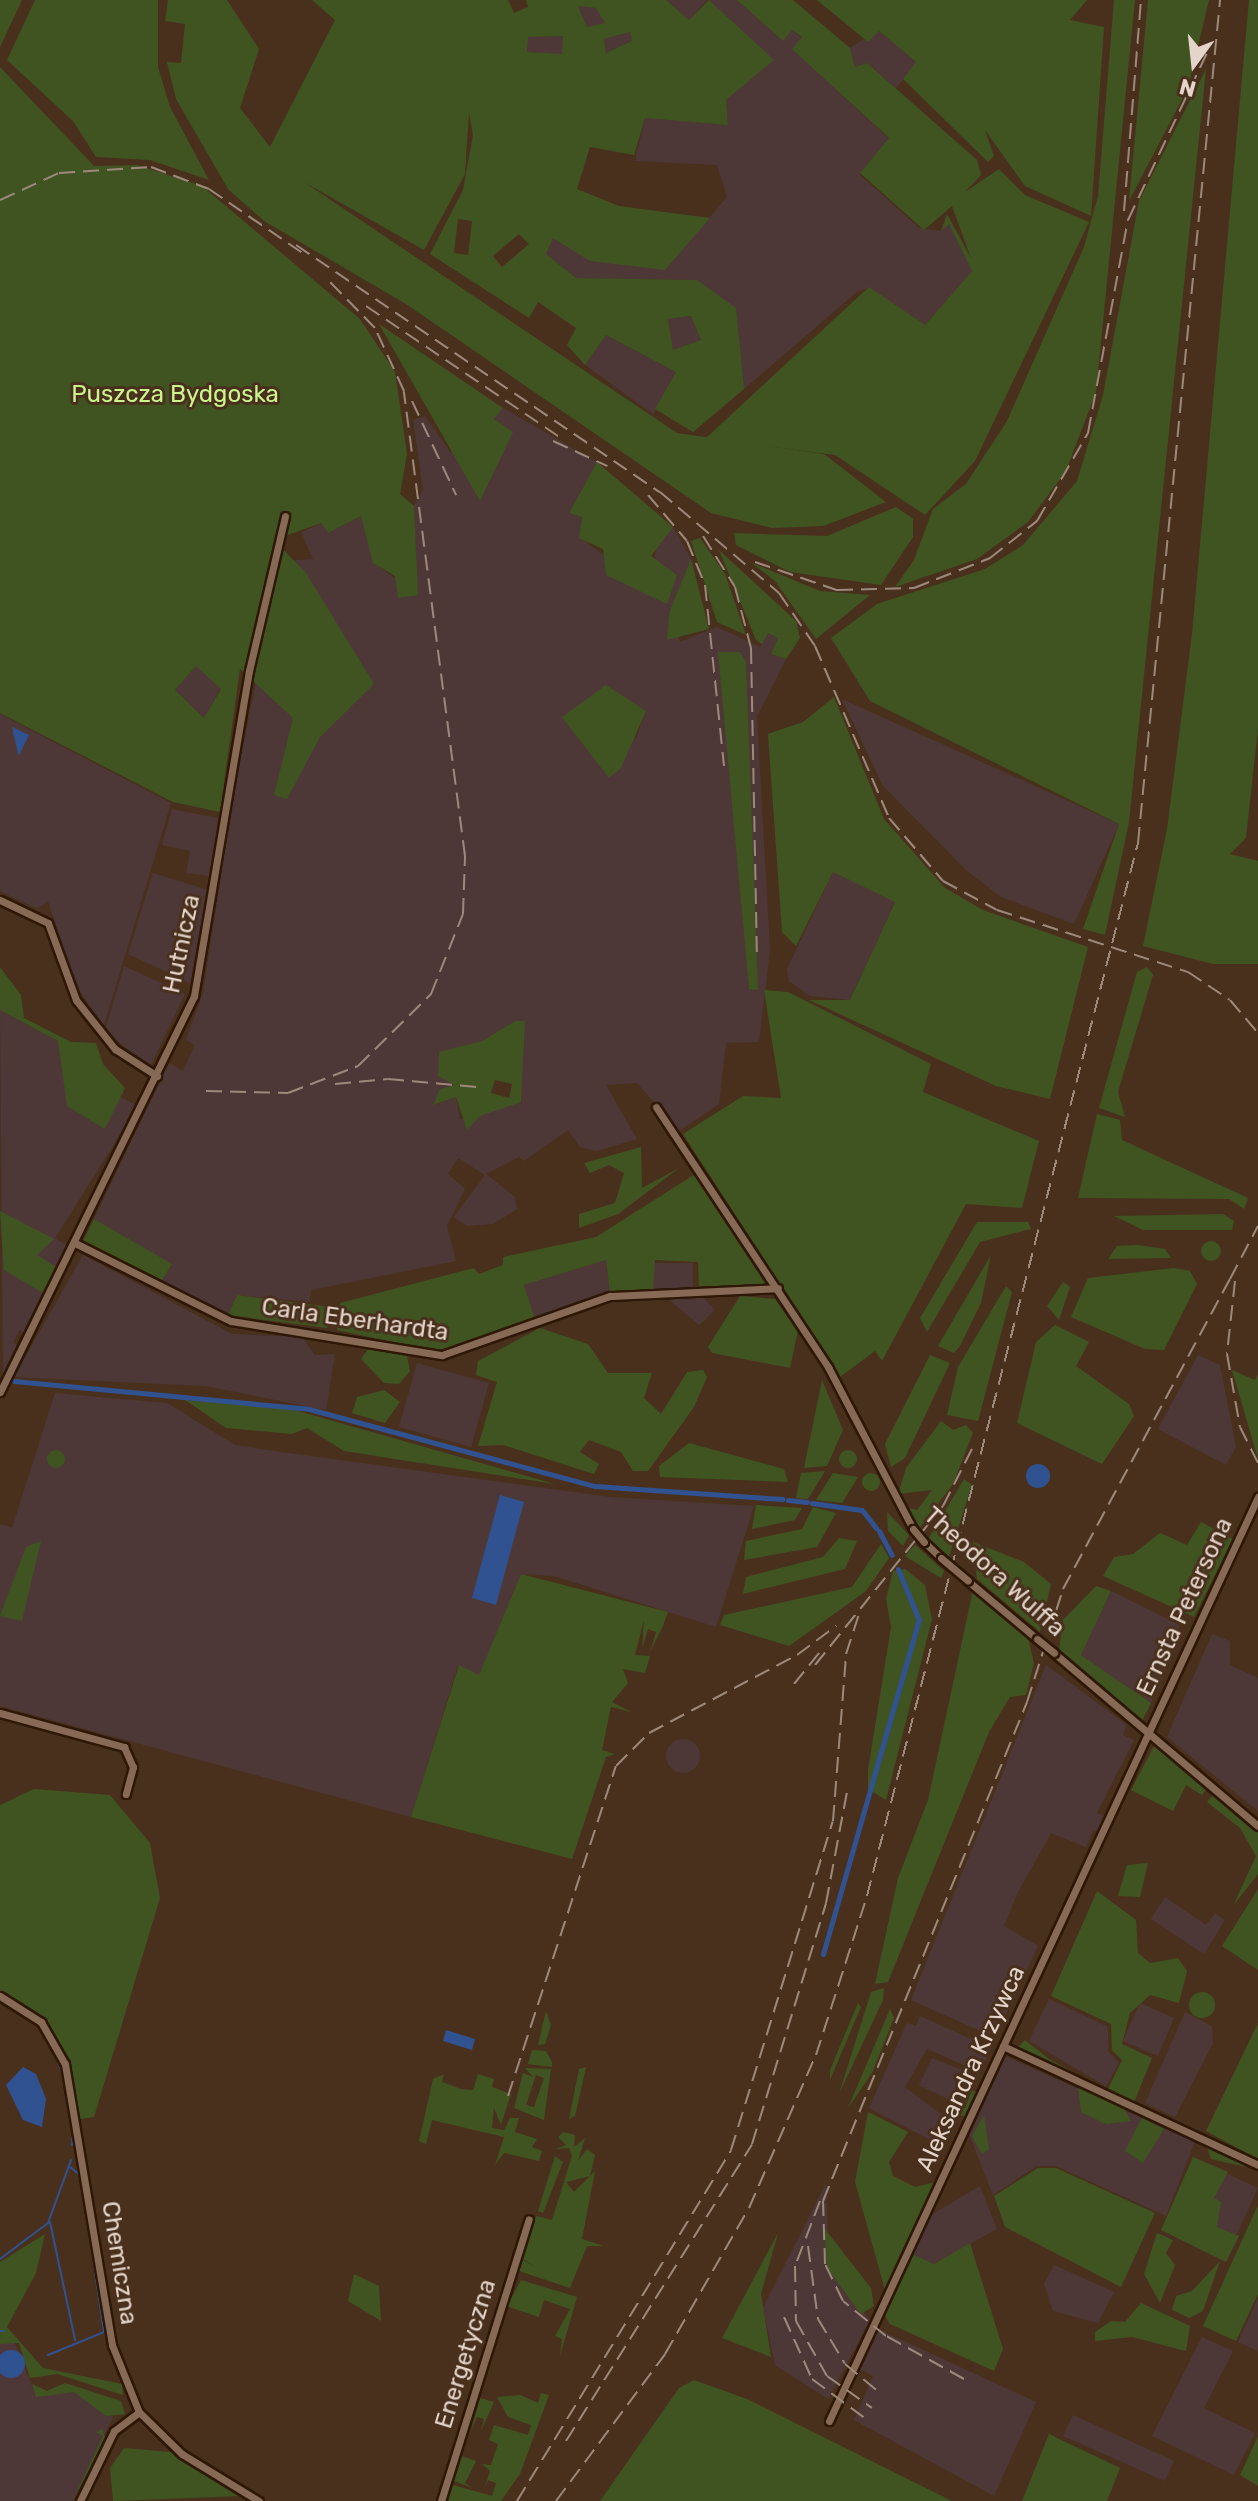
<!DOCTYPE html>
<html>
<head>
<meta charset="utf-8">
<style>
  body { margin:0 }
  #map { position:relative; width:1258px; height:2501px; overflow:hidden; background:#49301d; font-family:Rubik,sans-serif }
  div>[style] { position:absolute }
  .industrial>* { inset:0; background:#4d3837 }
  .round { border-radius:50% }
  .green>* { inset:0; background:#405421 }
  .water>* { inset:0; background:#315291 }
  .stream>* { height:2px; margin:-1px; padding:0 1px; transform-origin:1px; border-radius:1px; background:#315291 }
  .canal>* { height:5px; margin:-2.5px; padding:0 2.5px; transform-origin:2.5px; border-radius:2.5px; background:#315291 }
  .roads { filter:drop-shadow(2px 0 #2e1705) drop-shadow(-2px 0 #2e1705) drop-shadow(0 2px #2e1705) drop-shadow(0 -2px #2e1705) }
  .minor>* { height:7px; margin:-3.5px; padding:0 3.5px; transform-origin:3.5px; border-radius:3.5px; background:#866a55 }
  .rail>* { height:2px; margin-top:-1px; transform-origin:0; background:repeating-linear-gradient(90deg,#9d897b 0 16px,transparent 0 24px) }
  .bridges { filter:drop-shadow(2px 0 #2e1705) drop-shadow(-2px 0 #2e1705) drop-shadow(0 2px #2e1705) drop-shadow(0 -2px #2e1705) }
  .minor-bridge>* { height:7px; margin:-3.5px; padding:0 3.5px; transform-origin:3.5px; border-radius:3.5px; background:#866a55 }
  span { translate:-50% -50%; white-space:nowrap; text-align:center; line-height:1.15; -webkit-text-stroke:6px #49301d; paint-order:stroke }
  .park-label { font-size:24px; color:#c9f58c }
  .street-label { font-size:24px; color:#e4d4c9 }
  .north { position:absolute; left:1154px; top:24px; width:80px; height:80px; -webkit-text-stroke:6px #49301d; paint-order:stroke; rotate:195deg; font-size:22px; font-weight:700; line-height:32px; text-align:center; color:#e4d4c9 }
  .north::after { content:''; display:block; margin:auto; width:28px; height:36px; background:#e4d4c9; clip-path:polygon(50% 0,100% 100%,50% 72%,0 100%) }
</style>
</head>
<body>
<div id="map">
  <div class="industrial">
    <i style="clip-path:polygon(666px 0,707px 0,689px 20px)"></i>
    <i style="clip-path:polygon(709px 0,737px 0,782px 40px,792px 30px,802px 38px,793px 49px,889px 139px,859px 174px,919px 228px,940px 231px,949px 223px,972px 271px,925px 325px,869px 288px,858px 291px,744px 389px,736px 336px,697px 280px,576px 278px,546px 254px,553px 238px,586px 253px,665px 270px,727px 197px,717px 165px,635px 161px,645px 118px,728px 125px,726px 100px,750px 79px,742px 31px)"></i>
    <i style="clip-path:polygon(577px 5px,596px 8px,605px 23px,587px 27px)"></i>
    <i style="clip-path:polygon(878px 30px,917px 63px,896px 88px,867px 63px,855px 67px,850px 48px)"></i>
    <i style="clip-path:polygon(630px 32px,632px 41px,606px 53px,604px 39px)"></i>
    <i style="clip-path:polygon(563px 36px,563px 55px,527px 52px,527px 37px)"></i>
    <i style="clip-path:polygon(692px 316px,701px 340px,673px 350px,668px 319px)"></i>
    <i style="clip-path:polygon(606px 335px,676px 372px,653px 414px,585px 365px)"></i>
    <i style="clip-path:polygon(evenodd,503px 408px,597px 462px,569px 513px,582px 517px,580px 538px,609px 559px,654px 563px,657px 542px,673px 527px,691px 559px,670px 610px,680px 642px,717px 627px,760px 647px,767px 633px,778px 638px,771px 654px,786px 659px,757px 717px,770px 950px,759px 1042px,726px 1043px,719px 1104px,679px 1131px,637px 1083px,606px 1085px,637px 1139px,597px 1151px,580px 1147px,568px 1130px,524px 1161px,519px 1157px,486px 1174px,515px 1197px,517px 1209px,493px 1224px,467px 1226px,454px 1217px,485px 1175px,458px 1158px,448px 1174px,465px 1189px,447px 1226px,456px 1261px,311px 1290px,310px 1302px,237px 1295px,228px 1315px,159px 1286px,172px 1265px,94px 1219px,169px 1063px,183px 1071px,195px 1045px,186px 1040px,203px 993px,235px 785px,281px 561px,313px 559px,301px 532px,322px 523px,328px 533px,362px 516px,373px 562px,417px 595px,414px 506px,423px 490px,413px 420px,425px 416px,450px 452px,503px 408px,746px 662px,750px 902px,758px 989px,749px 989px,728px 753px,746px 662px,503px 408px,606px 686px,645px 711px,636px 739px,606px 686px,503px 408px,515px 1021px,524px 1021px,521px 1102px,460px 1119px,456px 1097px,435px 1105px,455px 1085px,440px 1052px,482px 1041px,515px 1021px)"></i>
    <i style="clip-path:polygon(197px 665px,221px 688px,204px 718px,175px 690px)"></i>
    <i style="clip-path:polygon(842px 699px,1119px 824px,1074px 924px,1001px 897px,966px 870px,883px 786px)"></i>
    <i style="clip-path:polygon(0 714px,171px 803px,103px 1028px,74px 981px,48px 901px,37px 909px,0 891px)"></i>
    <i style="clip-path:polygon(172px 809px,218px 818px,210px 876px,186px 873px,190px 851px,162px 845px)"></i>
    <i style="clip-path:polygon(833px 872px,895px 901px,850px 1000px,810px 996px,789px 981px,787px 969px)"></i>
    <i style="clip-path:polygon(153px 873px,208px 890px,190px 983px,128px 954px)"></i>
    <i style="clip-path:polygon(124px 966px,185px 994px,150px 1067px,105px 1031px)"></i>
    <i style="clip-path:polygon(0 1010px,58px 1041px,105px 1129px,120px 1097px,138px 1106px,55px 1238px,68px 1246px,27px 1334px,20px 1330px,13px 1342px,19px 1347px,3px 1377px)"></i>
    <i style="clip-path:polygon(83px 1255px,232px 1334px,302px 1337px,315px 1355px,335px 1354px,326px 1410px,205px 1386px,14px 1377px)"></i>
    <i style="clip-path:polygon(606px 1260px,610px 1294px,535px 1319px,524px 1285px)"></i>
    <i style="clip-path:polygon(653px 1263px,693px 1263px,693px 1290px,653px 1290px)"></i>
    <i style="clip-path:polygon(702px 1296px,715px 1310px,699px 1325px,666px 1297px)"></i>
    <i style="clip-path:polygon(1198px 1355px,1220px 1365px,1236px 1447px,1226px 1465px,1158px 1429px)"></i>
    <i style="clip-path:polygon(417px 1363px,489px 1383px,471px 1447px,399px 1427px)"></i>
    <i style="clip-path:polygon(55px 1393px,167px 1403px,235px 1445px,281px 1452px,610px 1497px,754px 1506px,716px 1627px,554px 1576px,521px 1574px,479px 1676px,458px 1666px,411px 1817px,0 1706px,0 1524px,12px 1528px)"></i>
    <i style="clip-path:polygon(1111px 1591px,1178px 1624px,1181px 1637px,1151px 1703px,1081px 1655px)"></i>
    <i style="clip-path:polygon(1212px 1634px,1230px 1641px,1230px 1665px,1258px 1678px,1258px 1811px,1167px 1737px)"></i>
    <i style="clip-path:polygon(1046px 1665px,1127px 1725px,1123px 1735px,1134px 1740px,1097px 1813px,1107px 1817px,1100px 1832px,1093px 1830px,1086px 1847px,1051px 1833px,1018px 1892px,1004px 1926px,1038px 1946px,999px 2030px,987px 2034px,911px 2000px)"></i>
    <i class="round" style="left:666px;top:1739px;width:34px;height:34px"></i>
    <i style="clip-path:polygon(1165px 1897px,1206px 1925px,1215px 1913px,1225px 1920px,1204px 1954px,1151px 1919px)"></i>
    <i style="clip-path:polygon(1049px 1999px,1108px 2027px,1108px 2051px,1119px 2063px,1106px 2086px,1029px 2041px)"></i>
    <i style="clip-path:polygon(1140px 2003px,1174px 2018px,1158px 2056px,1123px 2041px)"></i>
    <i style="clip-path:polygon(1185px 2012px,1212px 2026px,1213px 2043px,1175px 2117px,1145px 2103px)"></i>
    <i style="clip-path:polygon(920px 2016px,991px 2048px,980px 2072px,927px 2049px,905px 2087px,955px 2125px,944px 2147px,869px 2108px,907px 2023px,916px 2026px)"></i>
    <i style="clip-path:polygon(1005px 2056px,1195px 2141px,1166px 2216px,1056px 2166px,1037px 2166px,993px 2195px,969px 2134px)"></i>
    <i style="clip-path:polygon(932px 2058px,977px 2076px,964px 2107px,919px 2085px)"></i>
    <i style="clip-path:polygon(1197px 2160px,1258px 2188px,1225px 2260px)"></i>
    <i style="clip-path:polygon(826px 2183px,829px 2267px,870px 2320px,828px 2399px,775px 2365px,763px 2308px)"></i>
    <i style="clip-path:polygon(980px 2186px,997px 2229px,933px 2264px,912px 2254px,929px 2216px)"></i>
    <i style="clip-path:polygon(1054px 2265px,1114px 2292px,1098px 2323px,1053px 2311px,1044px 2284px)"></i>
    <i style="clip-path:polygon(1258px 2298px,1258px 2351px,1238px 2342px)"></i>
    <i style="clip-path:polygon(878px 2329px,1036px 2402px,994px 2496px,854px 2420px,873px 2376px,860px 2369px)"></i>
    <i style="clip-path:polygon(1202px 2337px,1233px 2351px,1204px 2408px,1255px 2433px,1234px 2475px,1152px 2436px)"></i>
    <i style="clip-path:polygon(13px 2339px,36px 2396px,79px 2391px,113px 2417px,73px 2501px,0 2501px,0 2344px)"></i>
    <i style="clip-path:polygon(1073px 2415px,1174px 2461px,1165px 2481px,1063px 2436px)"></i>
  </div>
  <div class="green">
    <i style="clip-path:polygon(0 0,22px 0,0 47px)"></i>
    <i style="clip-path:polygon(35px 0,158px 0,158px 67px,170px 107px,209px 180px,150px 160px,96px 157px,73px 121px,7px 60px)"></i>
    <i style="clip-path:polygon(evenodd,168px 0,227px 0,259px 49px,240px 108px,270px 147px,335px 20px,312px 0,508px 0,514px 13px,528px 7px,526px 0,666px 0,689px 20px,709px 0,774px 60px,726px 100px,728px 125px,645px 118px,634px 155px,590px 147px,577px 189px,619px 206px,710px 218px,665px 270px,590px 261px,553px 238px,546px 254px,576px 278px,697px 280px,736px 308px,744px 389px,693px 432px,655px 409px,676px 372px,606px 335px,585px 365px,567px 345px,576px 328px,538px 302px,529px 318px,430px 254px,463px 190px,473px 135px,469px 113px,465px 174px,424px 250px,304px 182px,677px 433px,824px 454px,886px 502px,823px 526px,772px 528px,711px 513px,406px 304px,264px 221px,228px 189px,176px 99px,167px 62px,181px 63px,185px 24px,165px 21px,168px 0,578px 6px,596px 8px,605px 23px,587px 27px,578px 6px,168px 0,630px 32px,632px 41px,606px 53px,604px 39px,630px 32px,168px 0,563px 36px,562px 54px,527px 52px,528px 37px,563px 36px,168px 0,458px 219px,472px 221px,468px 255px,454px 253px,458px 219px,168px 0,519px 234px,529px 244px,502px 267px,493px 256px,519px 234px,168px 0,691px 316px,701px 340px,673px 350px,668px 319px,691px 316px)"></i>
    <i style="clip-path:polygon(737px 0,793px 0,850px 48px,855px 67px,867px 63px,977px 160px,981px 175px,965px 192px,999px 169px,1025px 195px,1089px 222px,975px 461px,925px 515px,835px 455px,706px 438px,869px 287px,925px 325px,972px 271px,949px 224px,941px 231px,947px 214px,971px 258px,952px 206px,924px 230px,860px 173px,889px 138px,792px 49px,802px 37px,792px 30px,783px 41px)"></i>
    <i style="clip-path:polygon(817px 0,1087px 0,1070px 20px,1104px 27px,1091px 216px,1025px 186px,985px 130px,994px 156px,988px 162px,903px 79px,916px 62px,879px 31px,868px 42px)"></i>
    <i style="clip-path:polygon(1114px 0,1135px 0,1096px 392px,1066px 471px,1028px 522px,977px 559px,895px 587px,914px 560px,933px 509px,966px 484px,1007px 421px,1084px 247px,1098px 196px)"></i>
    <i style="clip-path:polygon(1148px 0,1209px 0,1188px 88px,1129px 201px)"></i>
    <i style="clip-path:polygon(1249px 0,1258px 0,1258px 729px,1246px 838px,1230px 854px,1258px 861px,1258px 964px,1213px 964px,1143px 946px,1167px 829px,1192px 634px)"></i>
    <i style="clip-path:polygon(evenodd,0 67px,94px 166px,137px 165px,202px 186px,360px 319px,395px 372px,407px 454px,400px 494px,414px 506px,418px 595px,398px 598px,395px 576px,373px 563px,361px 516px,328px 533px,321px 523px,274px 540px,306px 573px,374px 684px,320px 737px,287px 799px,274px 795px,293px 718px,240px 669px,220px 812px,173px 802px,0 713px,0 67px,196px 666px,221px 689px,204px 718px,175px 690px,196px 666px)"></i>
    <i style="clip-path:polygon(1206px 69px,1129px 822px,1105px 935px,1083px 929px,1119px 824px,870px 701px,831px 638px,877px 604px,985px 569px,1023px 545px,1077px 481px,1103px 395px,1139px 201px)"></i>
    <i style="clip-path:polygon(379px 324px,503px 408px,494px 419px,513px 432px,480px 501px)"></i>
    <i style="clip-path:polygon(597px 462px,673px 527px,651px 556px,677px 575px,667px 604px,606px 575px,603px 549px,579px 538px,582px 517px,569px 513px)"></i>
    <i style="clip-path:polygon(896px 507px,913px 519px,913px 537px,881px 585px,790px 572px,736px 545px,734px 533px,827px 536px)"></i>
    <i style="clip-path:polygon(700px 538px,725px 574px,746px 635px,717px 622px,691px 541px)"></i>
    <i style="clip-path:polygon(719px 550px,796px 621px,800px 638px,786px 659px,771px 654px,778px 638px,768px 633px,762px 644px,756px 640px)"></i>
    <i style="clip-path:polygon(691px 559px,709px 629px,667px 640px,670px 610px)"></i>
    <i style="clip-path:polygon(752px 563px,820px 591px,870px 595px,816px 639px,775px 581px)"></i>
    <i style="clip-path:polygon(718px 652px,740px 652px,746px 662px,758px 990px,749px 989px)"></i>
    <i style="clip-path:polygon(606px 685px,646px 711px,621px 768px,609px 778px,562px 717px)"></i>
    <i style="clip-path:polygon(834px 697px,884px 819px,945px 888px,983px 910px,1088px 947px,1050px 1099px,996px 1086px,809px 1000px,850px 1000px,895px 902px,833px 872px,796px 946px,782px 932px,768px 734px,803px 722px)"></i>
    <i style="clip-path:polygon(0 967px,21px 995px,24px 1018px,71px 1042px,96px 1043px,103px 1064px,125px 1088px,105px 1129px,67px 1106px,58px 1041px,0 1010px)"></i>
    <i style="clip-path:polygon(1147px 967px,1153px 975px,1118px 1092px,1125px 1117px,1099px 1108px,1137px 972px)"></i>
    <i style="clip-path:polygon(764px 990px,788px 992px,931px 1064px,923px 1092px,1039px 1141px,1022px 1208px,966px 1204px,882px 1361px,875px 1351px,840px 1377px,683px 1134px,743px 1096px,781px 1098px)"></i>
    <i style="clip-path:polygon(evenodd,515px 1021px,525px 1021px,521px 1102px,480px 1116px,467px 1130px,456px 1097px,433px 1105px,440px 1089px,455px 1085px,438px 1076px,439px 1052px,482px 1041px,515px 1021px,495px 1080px,512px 1084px,509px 1098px,491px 1093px,495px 1080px)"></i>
    <i style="clip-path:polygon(1097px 1114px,1120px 1120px,1122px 1140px,1248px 1198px,1244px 1209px,1229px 1199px,1078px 1198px)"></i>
    <i style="clip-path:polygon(641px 1147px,642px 1188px,679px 1168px,618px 1214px,579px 1228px,579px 1214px,615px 1203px,624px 1173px,609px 1165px,590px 1173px,584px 1163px)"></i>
    <i style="clip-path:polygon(700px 1171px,767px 1285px,699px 1288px,698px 1262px,655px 1260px,653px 1290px,610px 1294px,606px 1260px,524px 1285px,535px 1319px,470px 1350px,444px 1353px,337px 1330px,340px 1303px,474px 1268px,479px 1274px,503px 1265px,503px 1257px,596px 1237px)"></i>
    <i style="clip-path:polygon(0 1211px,54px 1239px,37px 1255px,59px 1269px,48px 1296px,4px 1270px)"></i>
    <i style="clip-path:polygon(1223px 1214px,1234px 1221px,1232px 1230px,1143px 1230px,1114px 1216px)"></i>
    <i style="clip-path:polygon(94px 1219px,172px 1264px,159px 1286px,82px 1243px)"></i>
    <i style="clip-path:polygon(977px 1222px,1028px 1222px,1031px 1229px,980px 1242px,927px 1332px,920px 1318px)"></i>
    <i class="round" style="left:1201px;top:1241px;width:20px;height:20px"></i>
    <i style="clip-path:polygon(1138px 1245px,1165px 1249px,1171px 1258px,1108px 1259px,1117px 1246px)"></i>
    <i style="clip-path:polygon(991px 1255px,981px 1303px,960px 1346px,954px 1353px,938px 1346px)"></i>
    <i style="clip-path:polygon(1174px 1268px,1190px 1271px,1197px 1284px,1164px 1350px,1145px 1349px,1071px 1317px,1088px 1278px)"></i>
    <i style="clip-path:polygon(1063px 1282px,1070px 1287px,1059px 1320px,1047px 1306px)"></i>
    <i style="clip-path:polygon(1006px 1286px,1012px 1292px,978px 1421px,947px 1415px,958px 1367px)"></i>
    <i style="clip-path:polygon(237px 1295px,331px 1307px,327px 1328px,228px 1315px)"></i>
    <i style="clip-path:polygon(740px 1296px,775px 1299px,798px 1330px,790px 1368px,712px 1353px,708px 1347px)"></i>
    <i style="clip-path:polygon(1055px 1325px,1089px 1342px,1076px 1366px,1129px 1404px,1134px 1416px,1102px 1464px,1017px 1423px,1036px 1342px)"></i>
    <i style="clip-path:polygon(540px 1328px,588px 1344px,608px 1373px,652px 1373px,644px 1398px,661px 1414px,687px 1372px,703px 1370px,707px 1377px,694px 1407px,648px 1471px,633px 1471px,621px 1452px,589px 1440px,580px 1452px,599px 1464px,594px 1474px,503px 1445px,478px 1446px,497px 1382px,476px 1375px,478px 1361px)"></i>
    <i style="clip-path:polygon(368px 1349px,407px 1356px,410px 1371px,399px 1384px,384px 1383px,361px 1359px)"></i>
    <i style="clip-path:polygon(930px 1355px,950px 1363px,905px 1458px,891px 1467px,885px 1444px)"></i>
    <i style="clip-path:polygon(1232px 1370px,1255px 1380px,1258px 1374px,1258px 1459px)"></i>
    <i style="clip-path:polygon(822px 1380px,843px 1430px,827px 1466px,804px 1468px)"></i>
    <i style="clip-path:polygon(384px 1390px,400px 1402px,385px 1423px,352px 1413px,357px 1397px)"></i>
    <i style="clip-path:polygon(185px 1400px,291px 1409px,555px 1484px,344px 1451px,307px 1428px,292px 1434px,226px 1428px)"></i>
    <i style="clip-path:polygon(941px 1421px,953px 1430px,966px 1425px,973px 1433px,953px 1484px,919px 1529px,903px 1507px,917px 1510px,932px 1490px,898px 1494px,906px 1468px)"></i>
    <i style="clip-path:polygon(689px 1443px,784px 1469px,788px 1482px,660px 1477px,659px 1466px)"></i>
    <i class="round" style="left:47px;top:1450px;width:18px;height:18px"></i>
    <i class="round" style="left:839px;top:1450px;width:18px;height:18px"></i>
    <i style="clip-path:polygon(825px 1471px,808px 1499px,796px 1498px,801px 1473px)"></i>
    <i class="round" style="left:862px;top:1473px;width:18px;height:18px"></i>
    <i style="clip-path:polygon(833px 1473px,858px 1477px,842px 1503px,816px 1500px)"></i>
    <i style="clip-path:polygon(964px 1479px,972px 1485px,949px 1557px,929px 1538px)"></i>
    <i style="clip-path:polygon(756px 1505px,802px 1508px,795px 1520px,752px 1529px)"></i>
    <i style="clip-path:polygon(813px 1507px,836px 1513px,817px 1547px,744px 1560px,746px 1541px,802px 1529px)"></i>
    <i style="clip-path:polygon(887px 1512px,909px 1535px,903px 1546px,888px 1531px)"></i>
    <i style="clip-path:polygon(1201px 1522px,1233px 1539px,1194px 1617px,1103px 1576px,1114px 1557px,1133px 1554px,1160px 1533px,1187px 1545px)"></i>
    <i style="clip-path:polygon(839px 1538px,857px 1541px,845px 1569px,743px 1594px,746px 1577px,823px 1557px)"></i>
    <i style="clip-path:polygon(41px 1541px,22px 1621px,0 1616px,26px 1547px)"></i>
    <i style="clip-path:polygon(973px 1542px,1024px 1562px,1051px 1584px,1040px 1632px,977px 1579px)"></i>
    <i style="clip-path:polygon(881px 1544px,889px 1558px,866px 1591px,789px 1646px,720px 1625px,724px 1615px,852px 1587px)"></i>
    <i style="clip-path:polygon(915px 1545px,944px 1571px,941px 1578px,905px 1556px)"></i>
    <i style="clip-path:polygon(905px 1569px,925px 1585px,932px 1619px,886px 1800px,868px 1789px,868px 1770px,891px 1627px,886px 1599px,893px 1571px)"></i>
    <i style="clip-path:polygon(521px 1574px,668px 1612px,663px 1626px,650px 1652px,656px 1632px,648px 1629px,642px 1649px,644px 1620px,635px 1655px,650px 1656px,645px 1673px,623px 1669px,628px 1683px,612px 1702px,631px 1712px,611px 1707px,602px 1750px,615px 1754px,606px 1757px,572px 1859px,411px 1817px,459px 1665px,479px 1675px)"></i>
    <i style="clip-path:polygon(1096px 1586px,1111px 1591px,1081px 1655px,1151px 1703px,1142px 1721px,1059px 1650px,1063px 1620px)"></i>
    <i style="clip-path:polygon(973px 1590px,1028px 1638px,1034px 1663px,1026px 1695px,1010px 1697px,989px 1732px,888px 1982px,875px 1984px,898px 1878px,928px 1800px)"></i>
    <i style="clip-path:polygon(1154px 1746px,1208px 1787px,1202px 1795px,1186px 1785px,1173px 1811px,1131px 1790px)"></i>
    <i style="clip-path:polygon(34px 1789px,110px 1795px,150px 1843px,160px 1898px,94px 2117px,80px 2119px,70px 2066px,49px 2025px,0 1993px,0 1805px)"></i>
    <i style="clip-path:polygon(1216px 1792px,1258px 1831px,1258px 1874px,1233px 1906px,1256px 1856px,1240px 1828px,1207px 1802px)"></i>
    <i style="clip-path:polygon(1148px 1863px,1140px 1897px,1118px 1896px,1127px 1865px)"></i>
    <i style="clip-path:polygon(1258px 1889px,1258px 1970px,1222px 1946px)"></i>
    <i style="clip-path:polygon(1097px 1891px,1136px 1920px,1138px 1953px,1150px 1963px,1178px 1958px,1187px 1971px,1179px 2003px,1150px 1995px,1130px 2013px,1122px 2044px,1152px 2058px,1133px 2105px,1107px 2091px,1122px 2060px,1112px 2050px,1111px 2024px,1051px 1996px)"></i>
    <i style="clip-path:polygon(884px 1988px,883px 2000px,839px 2094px,871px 1992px)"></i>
    <i class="round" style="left:1189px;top:1992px;width:26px;height:26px"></i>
    <i style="clip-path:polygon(858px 2003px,861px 2007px,830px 2080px,830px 2070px)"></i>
    <i style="clip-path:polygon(890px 2009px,894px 2018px,872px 2073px,848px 2108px)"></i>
    <i style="clip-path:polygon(546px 2011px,551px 2025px,545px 2044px,538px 2045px)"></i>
    <i style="clip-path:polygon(1258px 2023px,1258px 2159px,1206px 2131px)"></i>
    <i style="clip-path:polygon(1025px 2040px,1049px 2059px,1100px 2087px,1016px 2049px)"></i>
    <i style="clip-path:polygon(532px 2050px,546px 2051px,552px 2062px,552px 2067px,528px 2064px)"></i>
    <i style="clip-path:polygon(586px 2067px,575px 2116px,569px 2119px,579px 2069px)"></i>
    <i style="clip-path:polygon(evenodd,525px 2068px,551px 2069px,544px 2120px,514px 2108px,523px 2073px,533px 2077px,525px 2068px,536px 2075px,544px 2078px,534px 2107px,526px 2105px,536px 2075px)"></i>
    <i style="clip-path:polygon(444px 2074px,442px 2082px,461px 2089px,473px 2090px,478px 2074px,494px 2079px,492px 2087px,511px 2094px,501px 2125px,494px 2108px,492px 2128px,504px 2130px,510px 2118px,519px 2118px,515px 2132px,537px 2139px,532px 2147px,542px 2151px,539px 2161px,504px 2153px,495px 2165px,504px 2137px,432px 2120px,426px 2144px,419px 2141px,433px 2079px)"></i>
    <i style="clip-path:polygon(1078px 2086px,1122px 2105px,1131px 2121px,1106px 2124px,1081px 2112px)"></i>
    <i style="clip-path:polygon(972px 2090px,978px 2093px,967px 2116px,955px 2116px,951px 2109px,965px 2108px)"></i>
    <i style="clip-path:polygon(868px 2112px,908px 2132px,889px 2162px,893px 2176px,915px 2187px,936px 2182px,885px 2290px,855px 2182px)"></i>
    <i style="clip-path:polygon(984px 2115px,989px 2149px,982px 2154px,972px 2136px)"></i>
    <i style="clip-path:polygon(1142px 2118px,1164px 2129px,1143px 2163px,1125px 2151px)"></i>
    <i style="clip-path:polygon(563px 2132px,575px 2135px,574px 2147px,585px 2138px,578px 2161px,587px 2149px,595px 2155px,590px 2176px,566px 2182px,574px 2192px,595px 2171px,582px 2239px,604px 2246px,587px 2246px,570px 2288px,519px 2271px,523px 2260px,537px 2268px,523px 2259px,536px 2216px,552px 2220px,572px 2156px,569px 2148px,555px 2149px,566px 2145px,558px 2137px)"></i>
    <i style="clip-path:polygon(1206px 2144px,1239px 2160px,1246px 2167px,1211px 2159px)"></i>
    <i style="clip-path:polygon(555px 2156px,563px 2162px,543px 2213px,538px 2211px)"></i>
    <i style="clip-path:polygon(1193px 2157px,1228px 2172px,1214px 2198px,1221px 2202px,1217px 2227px,1239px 2236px,1226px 2262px,1161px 2230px)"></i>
    <i style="clip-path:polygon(1038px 2168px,1056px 2168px,1155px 2213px,1121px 2287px,1005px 2227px,994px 2196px)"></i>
    <i style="clip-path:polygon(1258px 2205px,1258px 2294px,1236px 2341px,1203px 2326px)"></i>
    <i style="clip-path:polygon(824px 2228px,871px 2288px,874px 2306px,861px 2314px,827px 2268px)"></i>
    <i style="clip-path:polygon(778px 2233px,761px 2294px,771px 2357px,722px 2338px)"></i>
    <i style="clip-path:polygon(1157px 2233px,1173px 2240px,1166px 2253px,1175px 2265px,1160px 2303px,1144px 2274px)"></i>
    <i style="clip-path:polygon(45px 2234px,36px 2273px,7px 2327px,43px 2368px,122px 2384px,123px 2395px,57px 2374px,30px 2378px,19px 2343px,0 2344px,0 2262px)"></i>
    <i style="clip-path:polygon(970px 2243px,1003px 2349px,994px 2371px,890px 2324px,883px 2312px,912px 2254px,934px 2264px)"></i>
    <i style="clip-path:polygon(1220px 2261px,1203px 2311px,1189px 2318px,1172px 2310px,1176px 2296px,1192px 2291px)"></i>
    <i style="clip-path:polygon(354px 2274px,379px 2286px,381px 2321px,348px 2301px)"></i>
    <i style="clip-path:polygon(521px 2280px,577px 2297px,560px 2356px,562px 2339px,555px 2336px,570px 2309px,544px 2300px,539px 2317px,509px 2307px,506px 2303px,512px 2285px,509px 2303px)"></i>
    <i style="clip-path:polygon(1141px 2303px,1190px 2326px,1186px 2351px,1132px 2337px,1095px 2341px,1095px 2332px,1111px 2321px,1125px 2322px)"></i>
    <i style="clip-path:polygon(694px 2380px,747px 2399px,952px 2501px,600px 2501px,679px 2388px)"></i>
    <i style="clip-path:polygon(65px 2383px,121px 2401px,125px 2414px,106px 2416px,74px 2392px,36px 2397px,32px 2384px,47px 2391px)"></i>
    <i style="clip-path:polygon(541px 2393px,549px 2395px,520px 2474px,501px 2501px,448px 2501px,453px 2485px,492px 2496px,496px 2483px,488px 2480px,484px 2490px,490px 2471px,482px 2464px,491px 2465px,498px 2444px,489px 2440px,494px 2425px,528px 2435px,531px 2425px,508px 2417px,497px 2397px,520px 2395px,538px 2403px)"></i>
    <i style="clip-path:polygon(480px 2398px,494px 2402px,481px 2431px,484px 2419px,477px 2417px,470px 2434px)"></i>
    <i style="clip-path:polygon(102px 2429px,106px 2440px,72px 2501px,103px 2436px,96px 2432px)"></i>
    <i style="clip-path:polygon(1049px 2434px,1120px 2468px,1107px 2501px,1022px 2501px)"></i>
    <i style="clip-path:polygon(1258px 2436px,1258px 2486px,1240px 2475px)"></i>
    <i style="clip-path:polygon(124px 2448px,171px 2452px,242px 2496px,113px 2501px,110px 2468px)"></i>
    <i style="clip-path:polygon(462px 2456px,476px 2461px,465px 2483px,473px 2488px,454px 2481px)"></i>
  </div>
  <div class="water">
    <i style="clip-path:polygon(12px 727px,29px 735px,19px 755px,18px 754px)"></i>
    <i class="round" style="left:1026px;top:1464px;width:24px;height:24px"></i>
    <i style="clip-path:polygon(500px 1495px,524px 1502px,496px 1605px,472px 1598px)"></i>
    <i style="clip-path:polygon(446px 2030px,475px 2039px,472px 2050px,443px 2041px)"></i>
    <i style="clip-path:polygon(23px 2067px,36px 2074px,46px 2099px,42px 2127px,23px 2120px,6px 2085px)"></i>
    <i class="round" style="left:-3px;top:2350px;width:28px;height:28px"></i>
  </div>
  <div class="stream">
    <i style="left:55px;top:2053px;width:27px;rotate:70deg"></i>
    <i style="left:72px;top:2145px;width:14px;rotate:-86deg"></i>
    <i style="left:70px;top:2167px;width:14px;rotate:39deg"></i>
    <i style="left:50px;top:2222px;width:121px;rotate:78deg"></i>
    <i style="left:0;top:2259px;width:60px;rotate:-36.9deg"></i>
    <i style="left:48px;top:2223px;width:67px;rotate:-69.9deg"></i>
    <i style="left:0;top:2331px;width:4px"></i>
    <i style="left:48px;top:2355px;width:61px;rotate:-22.3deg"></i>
    <i style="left:104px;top:2332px;width:103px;rotate:-98.4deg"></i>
  </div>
  <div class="canal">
    <i style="left:14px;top:1381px;width:296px;rotate:5.4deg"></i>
    <i style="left:309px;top:1409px;width:296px;rotate:15.1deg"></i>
    <i style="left:595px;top:1486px;width:188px;rotate:4deg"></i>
    <i style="left:788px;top:1500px;width:19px;rotate:6deg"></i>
    <i style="left:812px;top:1503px;width:50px;rotate:8deg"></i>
    <i style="left:862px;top:1510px;width:23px;rotate:52deg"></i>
    <i style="left:879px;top:1531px;width:27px;rotate:62deg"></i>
    <i style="left:823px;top:1954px;width:348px;rotate:-74deg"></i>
    <i style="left:919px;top:1620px;width:55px;rotate:-112.4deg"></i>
  </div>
  <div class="roads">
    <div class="minor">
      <i style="left:0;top:900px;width:53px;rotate:25.6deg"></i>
      <i style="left:48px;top:923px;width:82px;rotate:70deg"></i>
      <i style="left:76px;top:1000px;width:63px;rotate:51.5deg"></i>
      <i style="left:115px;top:1049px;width:50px;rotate:32.7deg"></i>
      <i style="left:656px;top:1107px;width:312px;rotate:56.5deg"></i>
      <i style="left:828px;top:1367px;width:183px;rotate:62.3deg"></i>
      <i style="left:77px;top:1244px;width:172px;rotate:26.6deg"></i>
      <i style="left:231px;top:1321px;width:214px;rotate:9.2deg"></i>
      <i style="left:442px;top:1355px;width:178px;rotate:-19.4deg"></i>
      <i style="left:610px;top:1296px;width:168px;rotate:-2.7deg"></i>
      <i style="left:0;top:1392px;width:441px;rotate:-63.9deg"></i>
      <i style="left:194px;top:996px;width:330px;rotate:-80.4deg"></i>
      <i style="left:249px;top:671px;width:159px;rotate:-76.9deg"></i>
      <i style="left:924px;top:1542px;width:23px;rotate:43deg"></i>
      <i style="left:968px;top:1581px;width:90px;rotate:40deg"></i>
      <i style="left:1054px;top:1653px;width:267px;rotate:40.3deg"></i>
      <i style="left:0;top:1713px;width:129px;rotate:15.3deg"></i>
      <i style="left:124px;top:1747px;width:22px;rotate:66deg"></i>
      <i style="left:133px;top:1767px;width:28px;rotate:105deg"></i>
      <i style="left:0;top:1996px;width:49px;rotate:32.4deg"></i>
      <i style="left:41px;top:2022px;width:48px;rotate:60.3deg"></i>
      <i style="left:65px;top:2064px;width:285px;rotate:80.5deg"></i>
      <i style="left:112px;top:2345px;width:72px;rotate:68.1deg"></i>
      <i style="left:139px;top:2412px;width:60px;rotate:44.3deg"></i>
      <i style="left:182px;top:2454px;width:90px;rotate:31.4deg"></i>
      <i style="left:1003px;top:2046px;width:281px;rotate:25deg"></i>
      <i style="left:829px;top:2421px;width:1019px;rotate:-65.1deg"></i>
      <i style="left:80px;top:2501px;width:78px;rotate:-64.1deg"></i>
      <i style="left:114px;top:2431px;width:31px;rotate:-37deg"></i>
      <i style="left:441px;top:2501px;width:295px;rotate:-72.7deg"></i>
    </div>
  </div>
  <div class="rail">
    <i style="left:0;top:200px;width:65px;rotate:-24.6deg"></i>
    <i style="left:59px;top:173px;width:92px;rotate:-3.7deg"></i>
    <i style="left:151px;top:167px;width:62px;rotate:20.8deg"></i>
    <i style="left:209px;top:189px;width:115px;rotate:34.4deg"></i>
    <i style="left:1124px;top:211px;width:212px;rotate:-85.4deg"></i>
    <i style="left:296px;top:245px;width:440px;rotate:34.2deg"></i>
    <i style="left:660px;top:492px;width:156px;rotate:40.3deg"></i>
    <i style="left:779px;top:593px;width:64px;rotate:55.8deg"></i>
    <i style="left:815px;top:646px;width:187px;rotate:66.7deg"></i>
    <i style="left:889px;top:818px;width:83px;rotate:49.4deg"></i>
    <i style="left:943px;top:881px;width:61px;rotate:28.2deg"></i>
    <i style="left:997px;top:910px;width:201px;rotate:18deg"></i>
    <i style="left:1188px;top:972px;width:50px;rotate:33.7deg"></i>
    <i style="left:1230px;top:1000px;width:43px;rotate:49.7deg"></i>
    <i style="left:366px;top:306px;width:239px;rotate:34.1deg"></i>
    <i style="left:412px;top:401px;width:104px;rotate:64.9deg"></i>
    <i style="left:553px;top:441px;width:60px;rotate:24.8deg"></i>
    <i style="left:648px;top:495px;width:60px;rotate:49.7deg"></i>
    <i style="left:687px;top:541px;width:48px;rotate:67.8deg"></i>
    <i style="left:705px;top:585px;width:182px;rotate:84deg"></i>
    <i style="left:703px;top:536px;width:60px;rotate:57.9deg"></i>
    <i style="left:735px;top:587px;width:63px;rotate:75.3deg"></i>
    <i style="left:751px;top:648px;width:311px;rotate:88.9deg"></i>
    <i style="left:755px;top:562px;width:87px;rotate:18.9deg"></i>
    <i style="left:837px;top:590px;width:77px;rotate:-1.5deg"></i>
    <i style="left:914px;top:588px;width:82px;rotate:-21.5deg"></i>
    <i style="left:990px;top:558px;width:60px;rotate:-38.2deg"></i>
    <i style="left:1037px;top:521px;width:102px;rotate:-59.9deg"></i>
    <i style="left:1088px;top:433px;width:217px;rotate:-79.4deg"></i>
    <i style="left:1128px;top:220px;width:185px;rotate:-64.7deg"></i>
    <i style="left:335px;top:1084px;width:53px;rotate:-5.4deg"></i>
    <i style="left:388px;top:1079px;width:89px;rotate:5.1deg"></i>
    <i style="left:206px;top:1091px;width:82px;rotate:1.4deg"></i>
    <i style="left:288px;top:1093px;width:75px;rotate:-21.1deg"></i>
    <i style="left:358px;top:1066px;width:103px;rotate:-44.6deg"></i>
    <i style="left:431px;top:994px;width:86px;rotate:-68.2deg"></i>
    <i style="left:463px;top:914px;width:58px;rotate:-88deg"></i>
    <i style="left:465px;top:856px;width:469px;rotate:-97.5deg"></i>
    <i style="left:404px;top:391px;width:69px;rotate:-114.7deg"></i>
    <i style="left:375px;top:328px;width:71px;rotate:-134.4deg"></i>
    <i style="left:1230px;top:1279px;width:60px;rotate:-62.2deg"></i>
    <i style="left:1235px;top:1281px;width:73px;rotate:96.3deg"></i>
    <i style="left:1227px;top:1354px;width:74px;rotate:79.9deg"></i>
    <i style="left:1240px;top:1427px;width:40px;rotate:63.4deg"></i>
    <i style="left:815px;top:1665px;width:204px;rotate:-51.2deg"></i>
    <i style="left:943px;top:1506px;width:71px;rotate:-63.1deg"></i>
    <i style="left:794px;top:1684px;width:40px;rotate:-51deg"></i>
    <i style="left:508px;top:2096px;width:347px;rotate:-71.9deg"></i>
    <i style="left:616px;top:1766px;width:47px;rotate:-45deg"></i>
    <i style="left:649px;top:1733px;width:167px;rotate:-27.8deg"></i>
    <i style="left:797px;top:1655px;width:49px;rotate:-36.6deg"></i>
    <i style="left:820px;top:2201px;width:70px;rotate:111deg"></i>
    <i style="left:795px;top:2266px;width:55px;rotate:89deg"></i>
    <i style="left:796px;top:2321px;width:63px;rotate:60.6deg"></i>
    <i style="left:827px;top:2376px;width:55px;rotate:35.4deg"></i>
    <i style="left:808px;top:2246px;width:74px;rotate:82.2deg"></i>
    <i style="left:818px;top:2319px;width:52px;rotate:59deg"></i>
    <i style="left:845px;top:2364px;width:45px;rotate:39.6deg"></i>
    <i style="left:784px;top:2317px;width:68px;rotate:65.7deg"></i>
    <i style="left:812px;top:2379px;width:67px;rotate:36.5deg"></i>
    <i style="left:964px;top:2379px;width:89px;rotate:-151.1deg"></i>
    <i style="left:886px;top:2336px;width:55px;rotate:-140.9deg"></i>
    <i style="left:843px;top:2301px;width:41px;rotate:-115.9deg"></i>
    <i style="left:825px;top:2264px;width:63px;rotate:-91.8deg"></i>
    <i style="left:823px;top:2201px;width:539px;rotate:-67.76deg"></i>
    <i style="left:1027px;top:1702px;width:119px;rotate:-72.3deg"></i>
    <i style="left:1063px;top:1589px;width:360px;rotate:-61.7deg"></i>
    <i style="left:566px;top:2441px;width:350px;rotate:-57.9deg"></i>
    <i style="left:752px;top:2144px;width:252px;rotate:-72.9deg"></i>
    <i style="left:826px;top:1903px;width:113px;rotate:-79.3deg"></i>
    <i style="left:517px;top:2501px;width:411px;rotate:-58.6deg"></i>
    <i style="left:731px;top:2150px;width:344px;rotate:-72.8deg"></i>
    <i style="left:833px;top:1821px;width:168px;rotate:-85.5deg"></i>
    <i style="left:846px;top:1654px;width:40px;rotate:-72deg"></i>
    <i style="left:556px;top:2501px;width:183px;rotate:-53.4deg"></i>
    <i style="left:665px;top:2354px;width:168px;rotate:-60.1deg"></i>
    <i style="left:749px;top:2208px;width:167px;rotate:-66.4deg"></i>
    <i style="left:816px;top:2055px;width:167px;rotate:-72.2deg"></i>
    <i style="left:867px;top:1896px;width:1087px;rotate:-75.57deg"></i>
    <i style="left:1138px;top:843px;width:847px;rotate:-84.44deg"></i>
  </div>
  <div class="bridges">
    <div class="minor-bridge">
      <i style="left:913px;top:1529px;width:17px;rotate:50deg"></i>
      <i style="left:941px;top:1558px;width:35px;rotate:40deg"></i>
      <i style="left:1037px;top:1639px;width:22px;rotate:39deg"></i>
    </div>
  </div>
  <div class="park-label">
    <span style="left:175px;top:395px">Puszcza Bydgoska</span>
  </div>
  <div class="street-label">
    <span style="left:182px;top:944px;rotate:-78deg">Hutnicza</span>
    <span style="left:355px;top:1320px;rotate:8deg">Carla Eberhardta</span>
    <span style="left:994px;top:1572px;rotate:42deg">Theodora Wulffa</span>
    <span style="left:1185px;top:1607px;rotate:-65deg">Ernsta Petersona</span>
    <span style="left:971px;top:2069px;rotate:-65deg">Aleksandra Krzywca</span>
    <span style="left:119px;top:2263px;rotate:81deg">Chemiczna</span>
    <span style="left:466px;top:2354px;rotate:-73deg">Energetyczna</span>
  </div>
  <div class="north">N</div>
</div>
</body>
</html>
